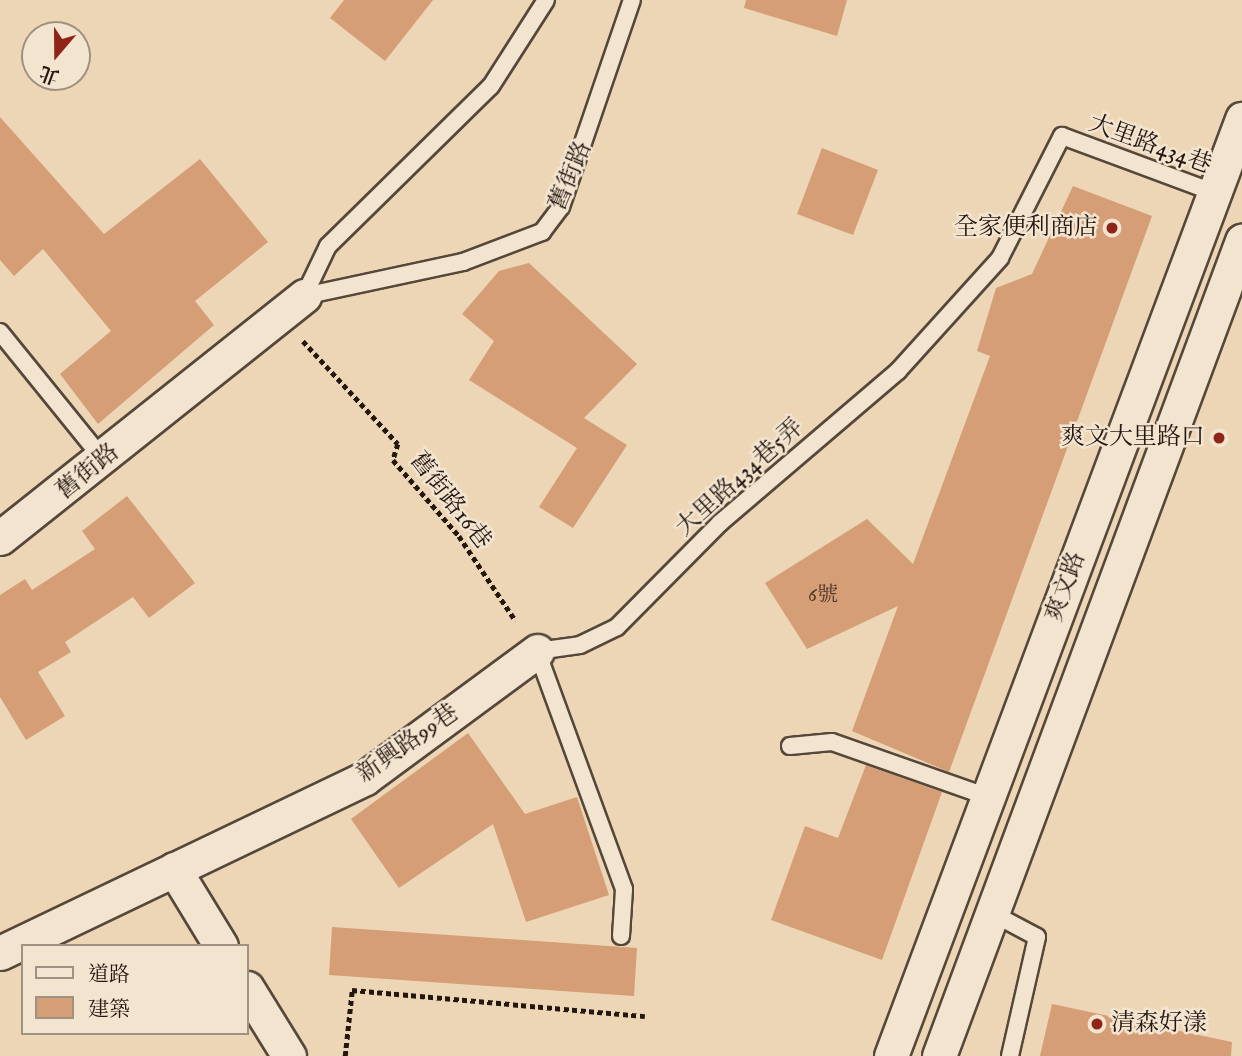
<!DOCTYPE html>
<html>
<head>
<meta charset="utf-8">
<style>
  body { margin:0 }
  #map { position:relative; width:1242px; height:1056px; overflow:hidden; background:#ecd6b6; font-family:"IM FELL English","Noto Serif TC",serif }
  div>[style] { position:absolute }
  .building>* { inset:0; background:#d59e76 }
  .path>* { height:4.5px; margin-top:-2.25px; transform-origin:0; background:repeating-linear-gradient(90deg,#231710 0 5px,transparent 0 8.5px) }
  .roads { filter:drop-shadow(2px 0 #55473a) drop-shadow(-2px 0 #55473a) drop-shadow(0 2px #55473a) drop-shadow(0 -2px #55473a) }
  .service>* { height:16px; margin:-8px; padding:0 8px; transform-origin:8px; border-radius:8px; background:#f3e4d0 }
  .minor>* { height:33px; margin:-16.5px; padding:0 16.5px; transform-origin:16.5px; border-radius:16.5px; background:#f3e4d0 }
  .dots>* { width:19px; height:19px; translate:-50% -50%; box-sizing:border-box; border:4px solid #f3e4d0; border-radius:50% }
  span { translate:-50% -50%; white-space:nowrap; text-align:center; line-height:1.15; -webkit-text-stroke:5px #f3e4d0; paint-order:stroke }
  .number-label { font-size:21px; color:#50392a }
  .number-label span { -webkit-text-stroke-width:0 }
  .street-label { font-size:24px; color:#231710 }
  .poi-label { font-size:24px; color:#231710 }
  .right { translate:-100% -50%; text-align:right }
  .left { translate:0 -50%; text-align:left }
  .legend { position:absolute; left:21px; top:944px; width:228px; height:91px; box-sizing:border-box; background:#f3e4d0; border:2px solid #a09283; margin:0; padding:9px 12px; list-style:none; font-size:21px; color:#231710 }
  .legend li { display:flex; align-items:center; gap:14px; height:35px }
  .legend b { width:35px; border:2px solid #a09283 }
  .north { position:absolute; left:21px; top:21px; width:70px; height:70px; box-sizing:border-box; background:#f3e4d0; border:2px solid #a09283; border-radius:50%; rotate:200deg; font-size:19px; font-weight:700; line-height:28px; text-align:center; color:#231710 }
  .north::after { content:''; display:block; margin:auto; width:24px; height:32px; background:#8f2418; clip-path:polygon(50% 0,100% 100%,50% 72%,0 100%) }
</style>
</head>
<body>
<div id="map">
  <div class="building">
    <i style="clip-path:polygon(344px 0,433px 0,385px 61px,330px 18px)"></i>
    <i style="clip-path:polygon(746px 0,847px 0,837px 36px,744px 8px)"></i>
    <i style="clip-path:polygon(0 117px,104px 234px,200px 159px,268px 242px,195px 301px,214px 325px,98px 424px,60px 374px,111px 331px,43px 249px,14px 276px,0 260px)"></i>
    <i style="clip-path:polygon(822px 148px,878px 170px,853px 235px,797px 214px)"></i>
    <i style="clip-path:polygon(1073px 186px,1152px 216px,949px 772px,852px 731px,898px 606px,807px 649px,765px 583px,867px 519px,913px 564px,990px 356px,977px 351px,996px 288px,1032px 274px)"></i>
    <i style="clip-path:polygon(529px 263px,637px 364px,584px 418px,627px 445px,573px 528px,539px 507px,577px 448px,469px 380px,494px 341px,462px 314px,499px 271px)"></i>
    <i style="clip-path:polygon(127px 496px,195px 583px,149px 618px,133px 597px,65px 642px,71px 652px,38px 672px,65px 716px,26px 740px,0 697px,0 595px,25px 579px,32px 590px,95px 549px,82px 531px)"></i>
    <i style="clip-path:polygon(468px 733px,525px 814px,577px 797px,609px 895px,526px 922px,493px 824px,399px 888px,351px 819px)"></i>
    <i style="clip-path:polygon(866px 765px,942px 792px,882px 960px,771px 920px,805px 826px,838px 838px)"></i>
    <i style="clip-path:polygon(332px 927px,637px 948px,634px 996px,329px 975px)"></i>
    <i style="clip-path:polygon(1052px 1004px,1232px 1042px,1231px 1056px,1040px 1056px)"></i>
  </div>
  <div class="path">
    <i style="left:303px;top:341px;width:140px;rotate:47.3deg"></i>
    <i style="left:398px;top:444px;width:17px;rotate:107deg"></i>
    <i style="left:393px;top:460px;width:101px;rotate:49deg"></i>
    <i style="left:459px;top:536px;width:102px;rotate:56.2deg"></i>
    <i style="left:345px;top:1056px;width:66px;rotate:-83.9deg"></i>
    <i style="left:352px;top:990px;width:294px;rotate:5.1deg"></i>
  </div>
  <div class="roads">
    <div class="service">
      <i style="left:304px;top:296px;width:163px;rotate:-12.1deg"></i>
      <i style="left:463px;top:262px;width:85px;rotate:-20.8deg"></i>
      <i style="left:542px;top:232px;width:31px;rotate:-53deg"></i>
      <i style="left:561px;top:207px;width:219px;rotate:-71.1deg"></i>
      <i style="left:304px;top:296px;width:55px;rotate:-64.4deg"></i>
      <i style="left:328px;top:246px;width:228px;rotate:-44.5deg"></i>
      <i style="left:491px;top:86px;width:102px;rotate:-57.4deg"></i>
      <i style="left:0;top:332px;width:164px;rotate:51deg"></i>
      <i style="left:790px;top:746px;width:42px;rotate:-5.4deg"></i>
      <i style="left:832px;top:742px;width:165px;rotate:19.4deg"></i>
      <i style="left:990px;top:912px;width:53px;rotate:28deg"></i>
      <i style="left:1037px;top:937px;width:122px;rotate:102.8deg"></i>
      <i style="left:621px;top:936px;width:47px;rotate:-86.3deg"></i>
      <i style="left:624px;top:889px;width:253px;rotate:-110.1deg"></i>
      <i style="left:537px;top:651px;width:43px;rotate:-7.9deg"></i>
      <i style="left:580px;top:645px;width:41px;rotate:-25.9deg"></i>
      <i style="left:617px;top:627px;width:146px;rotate:-45.3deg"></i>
      <i style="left:720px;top:523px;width:234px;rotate:-40.5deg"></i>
      <i style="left:898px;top:371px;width:152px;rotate:-47.9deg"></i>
      <i style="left:1000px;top:258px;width:137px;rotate:-63.1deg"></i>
      <i style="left:1062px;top:136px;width:163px;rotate:20.4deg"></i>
    </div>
    <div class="minor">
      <i style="left:0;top:538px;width:389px;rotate:-38.5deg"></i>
      <i style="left:174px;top:869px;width:90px;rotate:58.6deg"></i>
      <i style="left:0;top:953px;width:405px;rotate:-25.6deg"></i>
      <i style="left:365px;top:778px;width:214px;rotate:-36.4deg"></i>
      <i style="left:247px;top:988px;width:80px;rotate:58.3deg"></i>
      <i style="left:891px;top:1056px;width:1001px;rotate:-69.46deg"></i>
      <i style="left:939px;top:1056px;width:870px;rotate:-69.61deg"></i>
    </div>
  </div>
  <div class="dots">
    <i style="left:1112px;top:228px;background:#8f2418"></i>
    <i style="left:1219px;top:438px;background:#8f2418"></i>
    <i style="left:1097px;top:1024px;background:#8f2418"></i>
  </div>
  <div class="number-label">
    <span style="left:823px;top:596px">6號</span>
  </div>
  <div class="street-label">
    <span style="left:1150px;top:145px;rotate:20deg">大里路434巷</span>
    <span style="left:571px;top:176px;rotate:-67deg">舊街路</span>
    <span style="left:88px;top:472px;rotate:-39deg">舊街路</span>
    <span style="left:740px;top:478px;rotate:-42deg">大里路434巷5弄</span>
    <span style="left:450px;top:501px;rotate:52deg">舊街路16巷</span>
    <span style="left:1066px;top:587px;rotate:-70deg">爽文路</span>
    <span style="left:408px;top:744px;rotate:-35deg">新興路99巷</span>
  </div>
  <div class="poi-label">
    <span class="right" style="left:1098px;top:228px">全家便利商店</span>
    <span class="right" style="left:1205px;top:438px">爽文大里路口</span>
    <span class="left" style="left:1111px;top:1024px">清森好漾</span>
  </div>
  <ul class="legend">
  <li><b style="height:9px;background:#f3e4d0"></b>道路</li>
  <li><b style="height:19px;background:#d59e76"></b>建築</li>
  </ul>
  <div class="north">北</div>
</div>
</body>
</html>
